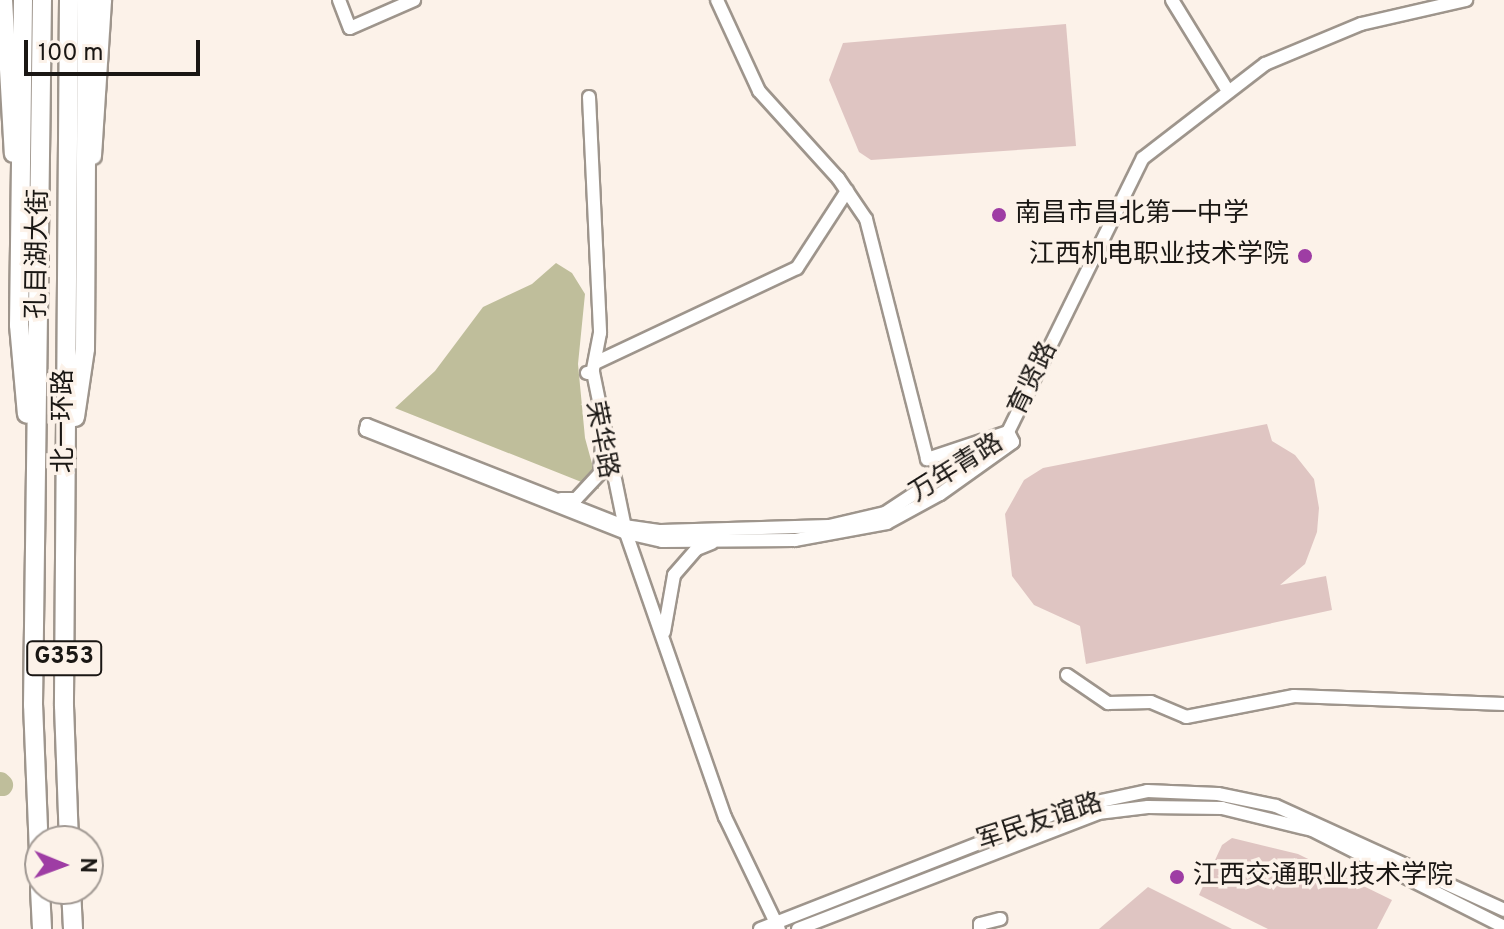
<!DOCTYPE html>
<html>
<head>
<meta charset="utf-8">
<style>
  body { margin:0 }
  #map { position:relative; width:1504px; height:929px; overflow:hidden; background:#fcf2e9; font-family:Overpass,"Noto Sans SC",sans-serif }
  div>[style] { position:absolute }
  .green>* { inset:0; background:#dfc5c2 }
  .water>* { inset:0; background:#bfbe9b }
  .river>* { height:22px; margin:-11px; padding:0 11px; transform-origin:11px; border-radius:11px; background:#bfbe9b }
  .roads { filter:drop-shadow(2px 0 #9e958c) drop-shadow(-2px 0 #9e958c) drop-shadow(0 2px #9e958c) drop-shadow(0 -2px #9e958c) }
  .minor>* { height:12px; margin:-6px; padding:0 6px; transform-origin:6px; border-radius:6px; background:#fff }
  .major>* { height:16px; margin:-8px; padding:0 8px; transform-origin:8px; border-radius:8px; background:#fff }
  .highway>* { height:18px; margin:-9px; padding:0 9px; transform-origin:9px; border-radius:9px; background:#fff }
  .dots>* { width:22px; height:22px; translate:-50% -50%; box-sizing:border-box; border:4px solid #fcf2e9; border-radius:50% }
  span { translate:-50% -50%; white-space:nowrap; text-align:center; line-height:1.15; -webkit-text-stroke:7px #fcf2e9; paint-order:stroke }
  .shield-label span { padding:2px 6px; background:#fcf2e9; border:2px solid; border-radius:6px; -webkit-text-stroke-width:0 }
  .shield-label { font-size:24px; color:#1a1714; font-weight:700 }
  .poi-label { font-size:26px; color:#1a1714 }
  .left { translate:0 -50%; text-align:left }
  .right { translate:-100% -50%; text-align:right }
  .street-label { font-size:26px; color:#1a1714 }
  .north { position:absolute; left:24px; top:825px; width:80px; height:80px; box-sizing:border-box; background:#fcf2e9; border:2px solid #a29a94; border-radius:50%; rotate:91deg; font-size:22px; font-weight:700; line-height:32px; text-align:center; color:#1a1714 }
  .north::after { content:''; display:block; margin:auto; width:28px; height:36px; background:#9e3da4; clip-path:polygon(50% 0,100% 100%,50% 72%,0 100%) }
  .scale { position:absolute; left:24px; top:40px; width:176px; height:36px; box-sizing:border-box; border:4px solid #1a1714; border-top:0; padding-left:10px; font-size:24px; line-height:28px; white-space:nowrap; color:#1a1714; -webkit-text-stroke:6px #fcf2e9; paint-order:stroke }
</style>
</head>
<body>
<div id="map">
  <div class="green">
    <i style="clip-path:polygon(1066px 24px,1076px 146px,871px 160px,859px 152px,829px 80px,843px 43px)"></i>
    <i style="clip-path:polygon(1267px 424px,1272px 441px,1295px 455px,1314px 479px,1319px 508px,1317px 532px,1305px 564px,1280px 585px,1326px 576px,1332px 610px,1086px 664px,1080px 626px,1034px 605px,1012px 576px,1005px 514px,1024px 480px,1043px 468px)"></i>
    <i style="clip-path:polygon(1232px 838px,1298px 854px,1392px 900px,1377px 929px,1268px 929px,1199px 895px,1222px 845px)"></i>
    <i style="clip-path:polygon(1148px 887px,1232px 929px,1099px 929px)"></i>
  </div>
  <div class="water">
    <i style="clip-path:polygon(556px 263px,572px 273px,585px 294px,578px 364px,585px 438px,599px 489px,395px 408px,435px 371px,483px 307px,532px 284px)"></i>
  </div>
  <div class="river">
    <i style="left:0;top:783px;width:3px;rotate:45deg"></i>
  </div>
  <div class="roads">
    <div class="minor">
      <i style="left:339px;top:0;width:30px;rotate:69deg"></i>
      <i style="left:350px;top:28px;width:70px;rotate:-23.6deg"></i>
      <i style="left:717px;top:0;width:100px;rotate:65.2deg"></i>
      <i style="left:759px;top:91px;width:118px;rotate:47.8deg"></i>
      <i style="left:838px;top:178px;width:50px;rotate:55.7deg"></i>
      <i style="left:866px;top:219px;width:248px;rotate:75.7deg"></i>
      <i style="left:927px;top:459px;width:85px;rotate:-18.4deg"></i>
      <i style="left:1008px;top:432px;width:305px;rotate:-63.8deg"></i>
      <i style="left:1143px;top:158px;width:154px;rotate:-37.6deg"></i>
      <i style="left:1265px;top:64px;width:104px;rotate:-22.6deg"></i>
      <i style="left:1361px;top:24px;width:108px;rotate:-12.9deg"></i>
      <i style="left:1172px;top:0;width:107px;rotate:58.4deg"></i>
      <i style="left:589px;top:97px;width:236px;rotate:87.3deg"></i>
      <i style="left:600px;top:333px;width:37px;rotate:101deg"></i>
      <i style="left:595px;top:363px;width:223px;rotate:-25.2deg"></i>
      <i style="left:797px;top:268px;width:92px;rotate:-57deg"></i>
      <i style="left:587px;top:373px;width:6px;rotate:-9deg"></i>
      <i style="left:593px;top:372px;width:164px;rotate:78.4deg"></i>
      <i style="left:626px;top:533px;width:301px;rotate:70.8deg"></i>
      <i style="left:725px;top:817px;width:124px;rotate:64.3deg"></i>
      <i style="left:367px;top:425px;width:276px;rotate:21.5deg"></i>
      <i style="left:624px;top:526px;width:37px;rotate:8deg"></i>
      <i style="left:661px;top:531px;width:168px;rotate:-1.7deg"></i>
      <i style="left:829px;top:526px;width:57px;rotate:-13.1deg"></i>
      <i style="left:885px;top:513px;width:147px;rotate:-33.4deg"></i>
      <i style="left:1008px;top:432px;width:11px;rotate:63deg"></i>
      <i style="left:1013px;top:442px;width:90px;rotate:144.5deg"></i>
      <i style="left:940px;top:494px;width:60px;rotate:151.3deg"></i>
      <i style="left:887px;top:523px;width:94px;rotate:169.5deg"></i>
      <i style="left:795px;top:540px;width:133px;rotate:179.6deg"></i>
      <i style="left:662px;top:541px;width:37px;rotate:-167deg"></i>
      <i style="left:626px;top:533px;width:280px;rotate:-158.4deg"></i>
      <i style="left:366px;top:430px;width:5px;rotate:-79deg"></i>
      <i style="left:561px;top:499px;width:15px"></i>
      <i style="left:576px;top:499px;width:35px;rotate:-47deg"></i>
      <i style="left:600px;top:473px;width:27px;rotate:-86deg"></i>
      <i style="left:664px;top:632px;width:58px;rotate:-80deg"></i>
      <i style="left:674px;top:575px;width:35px;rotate:-49deg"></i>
      <i style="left:697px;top:549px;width:16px;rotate:-22deg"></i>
      <i style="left:1067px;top:675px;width:50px;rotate:34.3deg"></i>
      <i style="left:1108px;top:703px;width:43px;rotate:-1.3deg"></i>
      <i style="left:1151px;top:702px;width:38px;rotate:23deg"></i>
      <i style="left:1186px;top:717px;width:110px;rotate:-11deg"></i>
      <i style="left:1294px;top:696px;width:210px;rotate:2.2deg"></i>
      <i style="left:760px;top:929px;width:331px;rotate:-21.4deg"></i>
      <i style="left:1068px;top:808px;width:81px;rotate:-12.1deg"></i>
      <i style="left:1147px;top:791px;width:71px;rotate:2.4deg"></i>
      <i style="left:1218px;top:794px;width:59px;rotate:11.7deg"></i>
      <i style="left:1276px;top:806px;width:251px;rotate:24.5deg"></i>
      <i style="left:798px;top:929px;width:322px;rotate:-21.1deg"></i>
      <i style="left:1098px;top:813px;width:50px;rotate:-6.8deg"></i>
      <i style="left:1148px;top:807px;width:74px;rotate:0.8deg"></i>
      <i style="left:1222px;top:808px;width:93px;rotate:13.7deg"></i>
      <i style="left:1312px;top:830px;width:215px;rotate:26.8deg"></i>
      <i style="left:980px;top:929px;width:5px;rotate:-90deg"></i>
      <i style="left:980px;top:924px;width:21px;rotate:-14deg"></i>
    </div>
    <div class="major">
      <i style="left:4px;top:0;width:154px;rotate:86.7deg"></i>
      <i style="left:93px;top:156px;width:156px;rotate:-86.3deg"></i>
    </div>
    <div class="highway">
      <i style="left:23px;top:0;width:325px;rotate:90.7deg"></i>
      <i style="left:19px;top:325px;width:89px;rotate:84.9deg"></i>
      <i style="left:69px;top:0;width:706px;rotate:90.41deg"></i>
      <i style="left:64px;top:706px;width:135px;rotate:87.9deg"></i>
      <i style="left:75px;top:417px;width:69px;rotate:-81.6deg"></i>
      <i style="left:85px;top:349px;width:349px;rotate:-89.7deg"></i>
      <i style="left:40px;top:878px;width:173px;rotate:-92.3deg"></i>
      <i style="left:33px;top:705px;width:705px;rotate:-89.27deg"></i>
      <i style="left:40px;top:889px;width:40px;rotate:87.1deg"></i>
      <i style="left:71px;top:889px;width:40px;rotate:87.1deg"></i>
    </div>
  </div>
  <div class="dots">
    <i style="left:999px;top:215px;background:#9e3da4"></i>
    <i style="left:1305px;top:256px;background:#9e3da4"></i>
    <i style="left:1177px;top:877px;background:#9e3da4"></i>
  </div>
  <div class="shield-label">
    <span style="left:64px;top:658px">G353</span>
  </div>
  <div class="poi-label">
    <span class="left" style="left:1015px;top:215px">南昌市昌北第一中学</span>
    <span class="right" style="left:1289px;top:256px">江西机电职业技术学院</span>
    <span class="left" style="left:1193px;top:877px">江西交通职业技术学院</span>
  </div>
  <div class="street-label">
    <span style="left:39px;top:254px;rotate:-89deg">孔目湖大街</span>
    <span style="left:1034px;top:379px;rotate:-64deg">育贤路</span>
    <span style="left:65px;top:421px;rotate:-90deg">北一环路</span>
    <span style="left:600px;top:440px;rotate:79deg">荣华路</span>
    <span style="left:957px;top:469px;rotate:-32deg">万年青路</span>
    <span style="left:1040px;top:823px;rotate:-18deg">军民友谊路</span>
  </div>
  <div class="north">N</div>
  <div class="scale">100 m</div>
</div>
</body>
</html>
